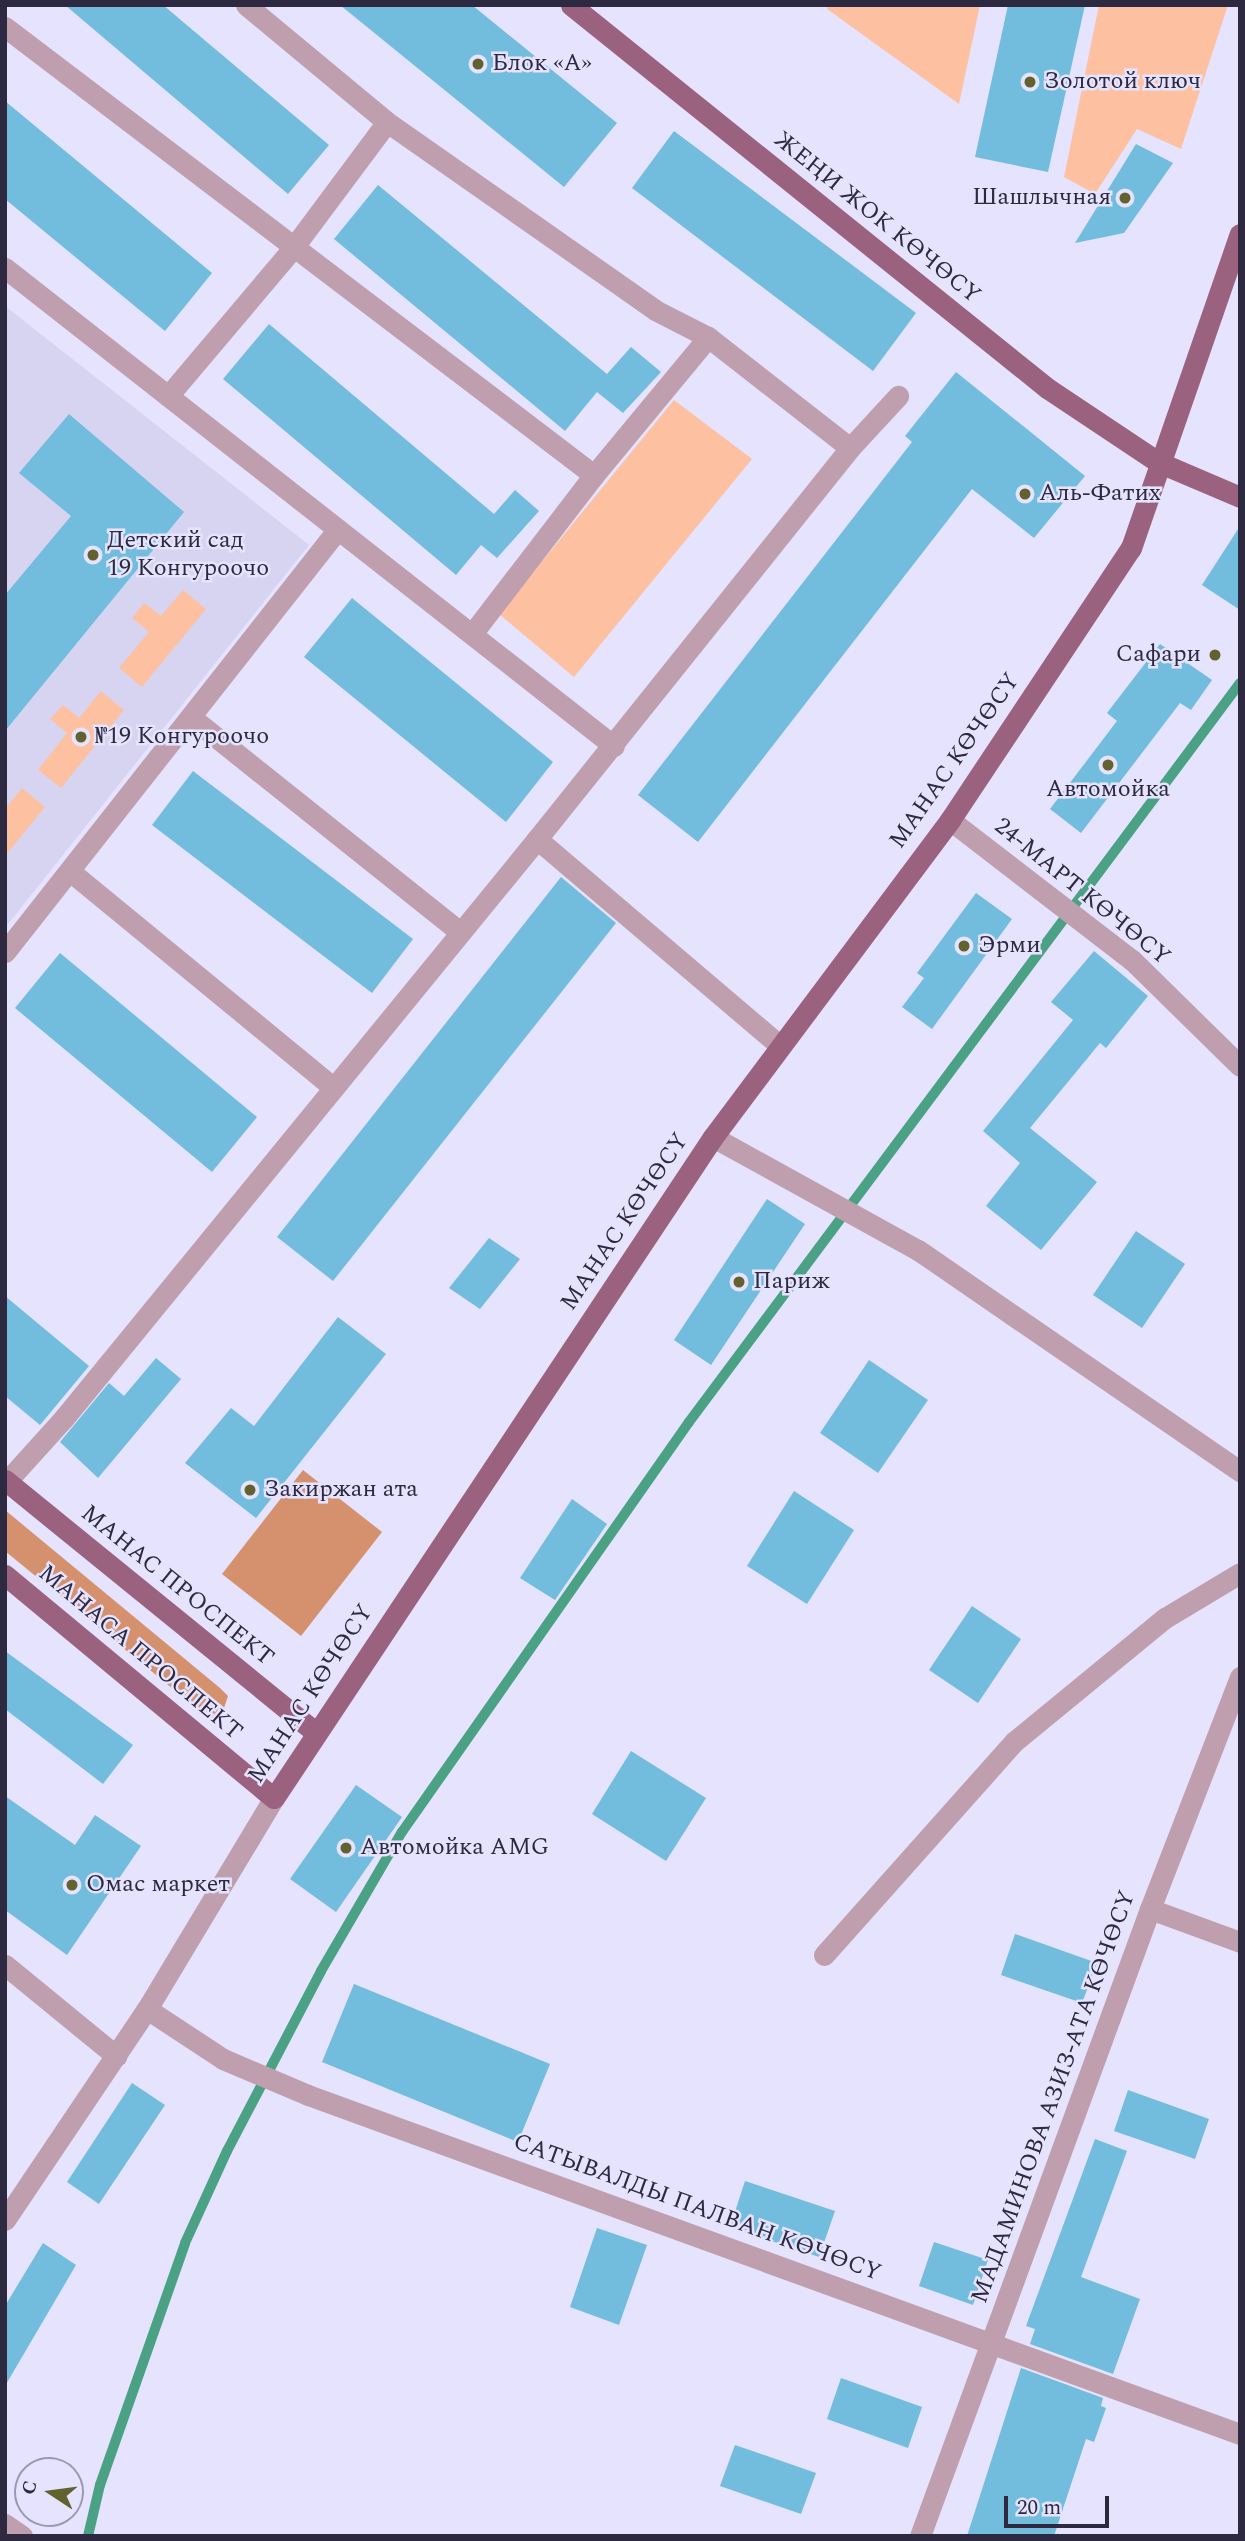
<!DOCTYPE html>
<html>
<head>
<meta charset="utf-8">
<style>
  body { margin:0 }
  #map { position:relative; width:1245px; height:2541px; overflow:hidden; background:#e5e3fd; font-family:Spectral,serif }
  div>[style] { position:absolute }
  .built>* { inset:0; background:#d6d4f0 }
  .green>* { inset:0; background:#fdc0a1 }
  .forest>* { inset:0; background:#d5916e }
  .stream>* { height:10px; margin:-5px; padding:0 5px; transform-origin:5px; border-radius:5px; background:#4aa184 }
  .building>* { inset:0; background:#72bcdd }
  .minor>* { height:21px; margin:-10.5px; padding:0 10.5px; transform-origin:10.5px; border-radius:10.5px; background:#bf9fae }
  .major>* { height:21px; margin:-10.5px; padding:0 10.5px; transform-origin:10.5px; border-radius:10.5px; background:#9a627e }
  .dots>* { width:19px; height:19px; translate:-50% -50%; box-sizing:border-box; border:4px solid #e5e3fd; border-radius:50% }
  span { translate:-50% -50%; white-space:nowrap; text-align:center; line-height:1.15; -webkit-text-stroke:5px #e5e3fd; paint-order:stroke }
  .poi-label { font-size:24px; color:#2c2941 }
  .left { translate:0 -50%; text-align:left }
  .right { translate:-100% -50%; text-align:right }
  .street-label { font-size:24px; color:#2c2941 }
  .frame { position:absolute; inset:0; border:7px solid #2c2941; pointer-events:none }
  .north { position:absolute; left:14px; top:2457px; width:70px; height:70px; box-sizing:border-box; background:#e5e3fd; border:2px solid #9b99b2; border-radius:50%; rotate:283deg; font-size:19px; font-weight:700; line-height:28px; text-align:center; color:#2c2941 }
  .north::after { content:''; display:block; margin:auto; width:24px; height:32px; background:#62622f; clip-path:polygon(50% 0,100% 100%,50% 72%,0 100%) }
  .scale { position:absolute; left:1004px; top:2496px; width:105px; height:32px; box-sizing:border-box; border:4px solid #2c2941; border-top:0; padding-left:9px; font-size:21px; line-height:24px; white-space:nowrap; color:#2c2941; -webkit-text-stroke:5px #e5e3fd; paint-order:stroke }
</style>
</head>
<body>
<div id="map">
  <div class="built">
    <i style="clip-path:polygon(5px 306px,309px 545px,5px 928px)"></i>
  </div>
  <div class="green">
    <i style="clip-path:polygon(828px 5px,980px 5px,959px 104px,827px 9px)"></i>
    <i style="clip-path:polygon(1099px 5px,1228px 5px,1181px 149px,1137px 129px,1095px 194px,1064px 177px)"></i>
    <i style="clip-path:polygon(674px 400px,752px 459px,574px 677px,499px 614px)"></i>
    <i style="clip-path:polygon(183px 590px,206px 609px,142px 687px,119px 668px,149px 632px,132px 618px,144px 603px,161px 616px)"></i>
    <i style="clip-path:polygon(101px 691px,124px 710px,61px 788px,38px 770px,67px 733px,50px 719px,63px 705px,79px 718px)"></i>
    <i style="clip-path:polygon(22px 788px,45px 807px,5px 856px,5px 809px)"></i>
  </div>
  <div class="forest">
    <i style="clip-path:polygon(303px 1470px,382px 1532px,301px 1636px,222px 1574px)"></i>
    <i style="clip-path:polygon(5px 1510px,220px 1688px,228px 1696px,222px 1714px,212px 1718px,195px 1707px,5px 1551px)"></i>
  </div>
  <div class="stream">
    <i style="left:88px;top:2536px;width:52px;rotate:-76.8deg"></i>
    <i style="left:100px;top:2485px;width:256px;rotate:-70.6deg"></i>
    <i style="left:185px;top:2243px;width:101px;rotate:-65.5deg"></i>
    <i style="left:227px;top:2151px;width:203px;rotate:-62.4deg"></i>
    <i style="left:321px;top:1971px;width:161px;rotate:-59.8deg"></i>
    <i style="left:402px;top:1832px;width:500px;rotate:-55.01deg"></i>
    <i style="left:689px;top:1422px;width:922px;rotate:-53.29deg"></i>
  </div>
  <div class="building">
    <i style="clip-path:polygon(65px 5px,163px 5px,329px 145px,288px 194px)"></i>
    <i style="clip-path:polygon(340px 5px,472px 5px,617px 123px,564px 187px)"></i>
    <i style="clip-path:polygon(1008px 5px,1085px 5px,1048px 172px,975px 157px)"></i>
    <i style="clip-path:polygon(5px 101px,212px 273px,165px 331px,5px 199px)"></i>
    <i style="clip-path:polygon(674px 131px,916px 313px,873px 371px,632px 188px)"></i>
    <i style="clip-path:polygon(1136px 144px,1173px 163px,1124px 233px,1075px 243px)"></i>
    <i style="clip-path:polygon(378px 185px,607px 374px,631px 347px,661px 372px,623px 413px,597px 392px,565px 431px,334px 239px)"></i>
    <i style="clip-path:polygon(269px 324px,494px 514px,515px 490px,539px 511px,497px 558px,481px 545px,456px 575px,223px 379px)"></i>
    <i style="clip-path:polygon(956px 372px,1085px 476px,1034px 538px,972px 489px,698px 842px,638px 795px,912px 442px,905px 436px)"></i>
    <i style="clip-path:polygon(69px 414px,184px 512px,5px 731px,5px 595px,71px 516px,19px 473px)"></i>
    <i style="clip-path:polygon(1240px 526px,1240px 610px,1202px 585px)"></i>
    <i style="clip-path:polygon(352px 598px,553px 762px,506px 822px,304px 657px)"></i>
    <i style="clip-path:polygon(1160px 644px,1212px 680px,1191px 710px,1180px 703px,1081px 833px,1050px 809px,1117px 721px,1107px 713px)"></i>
    <i style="clip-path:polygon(193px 771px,413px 939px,372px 993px,152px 825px)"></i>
    <i style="clip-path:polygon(561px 877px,616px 923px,333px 1281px,277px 1237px)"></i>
    <i style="clip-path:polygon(976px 893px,1012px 919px,932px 1029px,902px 1007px,924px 978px,917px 973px)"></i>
    <i style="clip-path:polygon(1094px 951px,1148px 996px,1106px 1048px,1100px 1043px,1030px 1128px,1097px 1182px,1041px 1250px,986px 1206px,1020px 1163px,983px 1131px,1073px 1020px,1051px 1002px)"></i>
    <i style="clip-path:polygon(60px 953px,257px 1117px,212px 1172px,15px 1008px)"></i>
    <i style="clip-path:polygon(767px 1199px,805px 1224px,711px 1365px,674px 1340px)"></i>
    <i style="clip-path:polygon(1136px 1231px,1185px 1264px,1142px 1328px,1093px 1295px)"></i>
    <i style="clip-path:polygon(489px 1238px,520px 1259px,480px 1309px,449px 1288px)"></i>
    <i style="clip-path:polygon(5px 1296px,89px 1366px,40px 1425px,5px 1396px)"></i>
    <i style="clip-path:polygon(338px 1317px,386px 1354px,256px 1518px,185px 1463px,231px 1408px,254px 1426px)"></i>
    <i style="clip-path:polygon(156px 1358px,181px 1379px,98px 1478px,60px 1442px,109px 1383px,124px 1396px)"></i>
    <i style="clip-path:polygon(869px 1360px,928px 1400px,878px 1473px,820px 1433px)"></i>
    <i style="clip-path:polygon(794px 1491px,854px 1530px,807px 1604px,747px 1566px)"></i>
    <i style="clip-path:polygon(572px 1499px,607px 1524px,555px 1600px,520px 1578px)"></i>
    <i style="clip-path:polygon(972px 1606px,1021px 1639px,978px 1703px,929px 1670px)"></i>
    <i style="clip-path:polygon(5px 1651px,133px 1745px,103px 1784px,5px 1709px)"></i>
    <i style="clip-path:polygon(631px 1751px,706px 1798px,666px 1861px,592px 1814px)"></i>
    <i style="clip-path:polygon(356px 1785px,402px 1817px,336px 1912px,290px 1879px)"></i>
    <i style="clip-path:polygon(5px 1796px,75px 1845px,95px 1815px,141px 1846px,67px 1955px,5px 1910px)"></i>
    <i style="clip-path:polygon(1015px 1934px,1097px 1963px,1082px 2003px,1001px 1975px)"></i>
    <i style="clip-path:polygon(354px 1984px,550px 2064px,518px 2142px,322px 2062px)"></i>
    <i style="clip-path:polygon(132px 2083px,165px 2105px,99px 2204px,67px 2182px)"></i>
    <i style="clip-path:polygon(1128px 2090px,1209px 2119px,1195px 2159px,1114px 2131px)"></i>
    <i style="clip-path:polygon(1095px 2139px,1127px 2151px,1081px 2277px,1140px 2299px,1113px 2374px,1030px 2344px,1035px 2329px,1026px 2326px)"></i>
    <i style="clip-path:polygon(745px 2181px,835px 2211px,819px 2257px,730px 2227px)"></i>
    <i style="clip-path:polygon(597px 2228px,647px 2245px,619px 2325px,570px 2307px)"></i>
    <i style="clip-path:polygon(934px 2242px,988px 2260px,973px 2305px,919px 2286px)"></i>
    <i style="clip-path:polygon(43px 2243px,76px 2265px,5px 2386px,5px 2306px)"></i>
    <i style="clip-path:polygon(1021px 2368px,1103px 2398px,1101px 2406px,1106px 2408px,1094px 2442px,1086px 2439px,1054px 2536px,967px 2536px)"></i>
    <i style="clip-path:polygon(841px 2378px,922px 2407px,908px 2448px,827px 2419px)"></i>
    <i style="clip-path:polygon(735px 2445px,816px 2473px,801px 2514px,720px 2486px)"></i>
  </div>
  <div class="minor">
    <i style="left:246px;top:5px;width:183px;rotate:39.7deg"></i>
    <i style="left:5px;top:27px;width:740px;rotate:37.26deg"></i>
    <i style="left:594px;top:475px;width:200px;rotate:127.5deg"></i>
    <i style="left:5px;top:268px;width:774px;rotate:38.13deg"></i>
    <i style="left:168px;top:396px;width:194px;rotate:-49.8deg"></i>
    <i style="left:293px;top:248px;width:157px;rotate:-53.3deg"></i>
    <i style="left:387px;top:122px;width:327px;rotate:35deg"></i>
    <i style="left:655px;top:310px;width:59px;rotate:27deg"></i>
    <i style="left:708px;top:337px;width:180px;rotate:38deg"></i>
    <i style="left:594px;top:475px;width:179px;rotate:-50.4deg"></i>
    <i style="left:192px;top:718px;width:343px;rotate:38.6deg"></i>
    <i style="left:950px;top:820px;width:230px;rotate:37.6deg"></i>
    <i style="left:1132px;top:960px;width:151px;rotate:44.5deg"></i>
    <i style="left:537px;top:839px;width:501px;rotate:-51.32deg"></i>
    <i style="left:850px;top:448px;width:71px;rotate:-47.3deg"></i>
    <i style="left:71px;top:872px;width:340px;rotate:39.4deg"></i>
    <i style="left:5px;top:952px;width:538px;rotate:-51.79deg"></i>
    <i style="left:713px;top:1137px;width:234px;rotate:28.9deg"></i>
    <i style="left:918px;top:1250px;width:391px;rotate:34.5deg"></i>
    <i style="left:7px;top:1481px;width:85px;rotate:-47.9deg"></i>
    <i style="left:64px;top:1418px;width:748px;rotate:-50.75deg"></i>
    <i style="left:537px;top:839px;width:318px;rotate:40.4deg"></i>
    <i style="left:1150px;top:1909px;width:96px;rotate:20.1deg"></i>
    <i style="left:824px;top:1955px;width:287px;rotate:-48.3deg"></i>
    <i style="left:1015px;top:1741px;width:194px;rotate:-39.4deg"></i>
    <i style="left:1165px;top:1618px;width:87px;rotate:-31deg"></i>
    <i style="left:5px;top:1965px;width:144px;rotate:39.3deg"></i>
    <i style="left:147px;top:2009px;width:91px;rotate:33.3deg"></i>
    <i style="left:223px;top:2059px;width:92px;rotate:23deg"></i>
    <i style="left:308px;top:2095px;width:992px;rotate:19.99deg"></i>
    <i style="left:5px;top:2220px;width:254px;rotate:-56.1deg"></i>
    <i style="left:147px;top:2009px;width:246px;rotate:-59deg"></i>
    <i style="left:5px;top:2524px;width:21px;rotate:35deg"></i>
    <i style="left:920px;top:2536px;width:668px;rotate:-69.86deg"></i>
    <i style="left:1150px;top:1909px;width:249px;rotate:-68.8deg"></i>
  </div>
  <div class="major">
    <i style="left:571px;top:5px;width:611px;rotate:38.82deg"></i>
    <i style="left:1047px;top:388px;width:133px;rotate:33.7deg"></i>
    <i style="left:1158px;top:462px;width:89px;rotate:23.1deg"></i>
    <i style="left:5px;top:1480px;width:400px;rotate:39.1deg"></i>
    <i style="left:5px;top:1575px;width:349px;rotate:39.7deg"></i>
    <i style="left:274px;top:1798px;width:793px;rotate:-56.41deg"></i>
    <i style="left:713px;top:1137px;width:396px;rotate:-53.2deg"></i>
    <i style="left:950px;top:820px;width:327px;rotate:-56.4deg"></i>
    <i style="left:1131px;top:548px;width:332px;rotate:-70.9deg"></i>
  </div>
  <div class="dots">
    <i style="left:478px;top:64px;background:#62622f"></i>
    <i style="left:1030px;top:82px;background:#62622f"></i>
    <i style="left:1125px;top:198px;background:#62622f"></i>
    <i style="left:1025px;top:494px;background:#62622f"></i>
    <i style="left:93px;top:555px;background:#62622f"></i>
    <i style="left:1215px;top:655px;background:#62622f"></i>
    <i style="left:81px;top:737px;background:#62622f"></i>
    <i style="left:1108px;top:765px;background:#62622f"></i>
    <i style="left:964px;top:946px;background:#62622f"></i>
    <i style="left:739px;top:1282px;background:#62622f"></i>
    <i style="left:250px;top:1490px;background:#62622f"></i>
    <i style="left:346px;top:1848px;background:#62622f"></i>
    <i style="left:72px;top:1885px;background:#62622f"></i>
  </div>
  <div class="poi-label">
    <span class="left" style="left:492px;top:64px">Блок «А»</span>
    <span class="left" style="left:1044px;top:82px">Золотой ключ</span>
    <span class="right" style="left:1111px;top:198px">Шашлычная</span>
    <span class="left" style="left:1039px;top:494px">Аль-Фатих</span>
    <span class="left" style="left:107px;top:555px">Детский сад<br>19 Конгуроочо</span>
    <span class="right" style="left:1201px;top:655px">Сафари</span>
    <span class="left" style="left:95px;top:737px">№19 Конгуроочо</span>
    <span style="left:1108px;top:790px">Автомойка</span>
    <span class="left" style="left:978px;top:946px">Эрми</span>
    <span class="left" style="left:753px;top:1282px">Париж</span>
    <span class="left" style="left:264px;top:1490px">Закиржан ата</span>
    <span class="left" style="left:360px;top:1848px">Автомойка AMG</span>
    <span class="left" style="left:86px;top:1885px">Омас маркет</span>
  </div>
  <div class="street-label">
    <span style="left:877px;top:218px;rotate:39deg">ЖЕҢИ ЖОК КӨЧӨСҮ</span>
    <span style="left:955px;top:761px;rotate:-55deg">МАНАС КӨЧӨСҮ</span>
    <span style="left:1082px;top:892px;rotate:39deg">24-МАРТ КӨЧӨСҮ</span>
    <span style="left:625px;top:1222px;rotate:-56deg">МАНАС КӨЧӨСҮ</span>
    <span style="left:177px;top:1586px;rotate:39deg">МАНАС ПРОСПЕКТ</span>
    <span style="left:140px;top:1653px;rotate:40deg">МАНАСА ПРОСПЕКТ</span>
    <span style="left:311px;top:1694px;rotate:-57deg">МАНАС КӨЧӨСҮ</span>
    <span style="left:1054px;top:2097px;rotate:-70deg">МАДАМИНОВА АЗИЗ-АТА КӨЧӨСҮ</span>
    <span style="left:697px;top:2208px;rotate:20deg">САТЫВАЛДЫ ПАЛВАН КӨЧӨСҮ</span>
  </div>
  <div class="frame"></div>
  <div class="north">С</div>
  <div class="scale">20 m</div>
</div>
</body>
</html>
